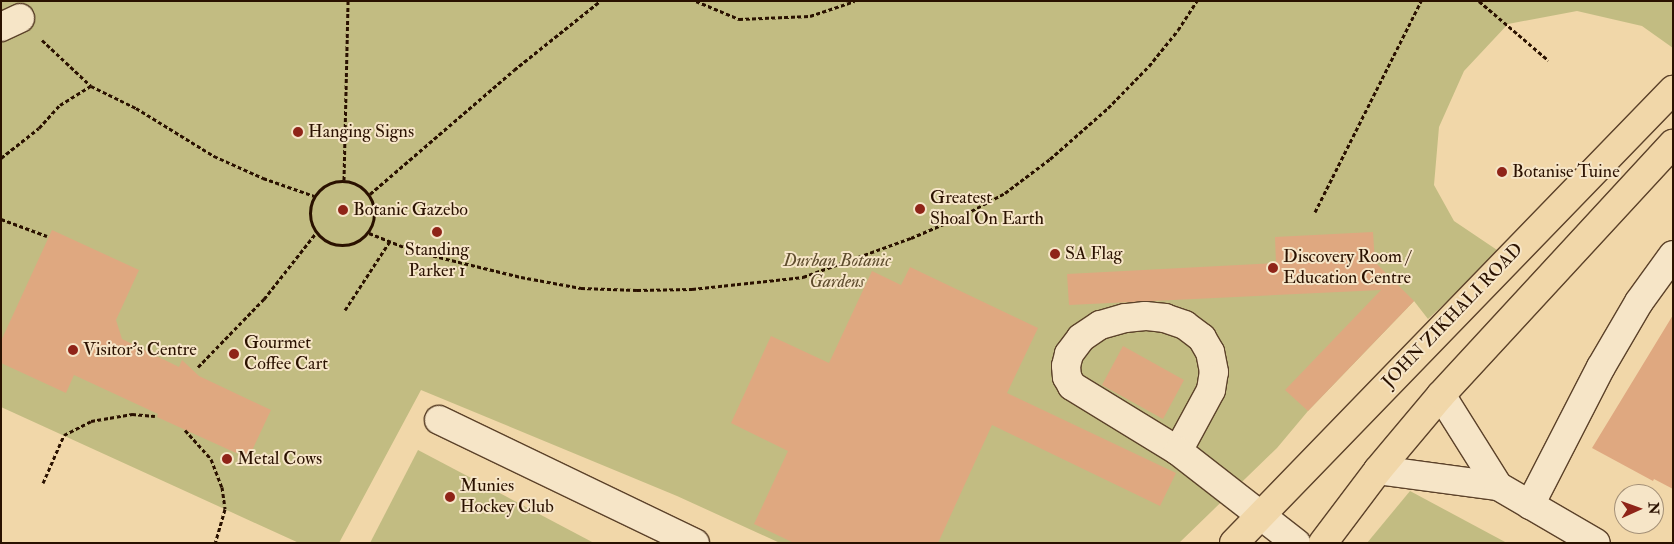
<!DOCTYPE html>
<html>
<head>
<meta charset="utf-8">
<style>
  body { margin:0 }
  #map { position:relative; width:1674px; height:544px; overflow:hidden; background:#f1d7a9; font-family:"IM FELL Double Pica",serif }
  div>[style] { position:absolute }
  .green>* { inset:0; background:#c2bc82 }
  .building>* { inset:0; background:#dfa880 }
  .path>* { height:3px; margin-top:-1.5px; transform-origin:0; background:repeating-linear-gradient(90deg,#2a1100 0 4px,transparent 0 6.5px) }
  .path>.ring { margin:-1.5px; padding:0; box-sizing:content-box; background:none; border:3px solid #2a1100; border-radius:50% }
  .roads { filter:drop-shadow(1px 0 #5c422a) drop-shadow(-1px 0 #5c422a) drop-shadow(0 1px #5c422a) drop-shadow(0 -1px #5c422a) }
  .minor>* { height:28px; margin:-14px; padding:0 14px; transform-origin:14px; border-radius:14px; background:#f6e5c7 }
  .major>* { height:28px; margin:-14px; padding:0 14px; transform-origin:14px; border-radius:14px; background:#f1d7a9 }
  .dots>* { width:14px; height:14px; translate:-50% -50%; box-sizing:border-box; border:2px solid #f6e5c7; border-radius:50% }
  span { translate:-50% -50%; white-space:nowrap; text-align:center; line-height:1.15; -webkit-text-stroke:4px #f6e5c7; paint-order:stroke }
  .poi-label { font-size:18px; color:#2a1100 }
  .left { translate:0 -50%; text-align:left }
  .park-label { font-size:18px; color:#5f4d2e; font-style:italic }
  .street-label { font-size:18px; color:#2a1100 }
  .frame { position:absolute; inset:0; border:2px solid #2a1100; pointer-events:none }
  .north { position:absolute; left:1614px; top:484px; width:50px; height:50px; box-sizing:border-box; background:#f6e5c7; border:1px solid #a49077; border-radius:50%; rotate:88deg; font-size:14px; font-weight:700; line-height:20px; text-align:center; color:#2a1100 }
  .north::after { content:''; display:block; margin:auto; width:18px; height:22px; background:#8f2418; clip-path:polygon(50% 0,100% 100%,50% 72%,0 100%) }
</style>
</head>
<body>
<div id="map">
  <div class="green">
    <i style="clip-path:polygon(1px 1px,1673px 1px,1673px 48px,1642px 26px,1577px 11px,1508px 24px,1464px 71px,1439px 127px,1434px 185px,1454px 221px,1500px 252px,1428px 319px,1414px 301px,1308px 411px,1277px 448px,1179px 543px,780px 543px,677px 496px,421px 390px,339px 543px,299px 543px,1px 407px)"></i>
    <i style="clip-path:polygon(418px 450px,594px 543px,370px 543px)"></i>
    <i style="clip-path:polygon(1410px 491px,1507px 543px,1367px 543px)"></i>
  </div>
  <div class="building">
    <i style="clip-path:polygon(52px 230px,139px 270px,116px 320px,122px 339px,179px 367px,182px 360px,199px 376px,271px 410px,249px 457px,238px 451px,236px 453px,157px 417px,158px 414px,74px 375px,66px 393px,1px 363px,1px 341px)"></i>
    <i style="clip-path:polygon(1373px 232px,1375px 262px,1414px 301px,1308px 411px,1285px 390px,1381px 290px,1069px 305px,1067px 274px,1276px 263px,1275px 237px)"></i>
    <i style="clip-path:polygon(910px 267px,1038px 328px,1007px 393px,1176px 473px,1160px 506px,992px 425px,938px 543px,794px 543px,754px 524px,788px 451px,731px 423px,771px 336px,829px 363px,872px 271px,901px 285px)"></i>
    <i style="clip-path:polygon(1673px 315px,1673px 489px,1654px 479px,1653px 481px,1592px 448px)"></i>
    <i style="clip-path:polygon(1123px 346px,1184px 380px,1163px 419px,1102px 385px)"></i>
  </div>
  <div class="path">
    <i style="left:696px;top:1px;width:47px;rotate:22.7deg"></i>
    <i style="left:739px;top:19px;width:71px;rotate:-2.4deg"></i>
    <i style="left:810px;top:16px;width:47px;rotate:-18.4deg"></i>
    <i style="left:1479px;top:1px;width:91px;rotate:40.5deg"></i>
    <i style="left:42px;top:40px;width:67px;rotate:43.2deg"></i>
    <i style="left:91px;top:86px;width:50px;rotate:26.1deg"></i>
    <i style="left:136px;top:108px;width:92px;rotate:31.6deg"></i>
    <i style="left:214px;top:156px;width:54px;rotate:24.2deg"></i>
    <i style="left:263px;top:178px;width:54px;rotate:19.4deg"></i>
    <i style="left:1px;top:158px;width:48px;rotate:-38.3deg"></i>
    <i style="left:39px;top:128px;width:31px;rotate:-48deg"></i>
    <i style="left:60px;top:105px;width:36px;rotate:-32deg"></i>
    <i style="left:344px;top:180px;width:179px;rotate:-88.7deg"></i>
    <i class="ring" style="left:310px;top:181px;width:61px;height:61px"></i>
    <i style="left:370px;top:194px;width:190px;rotate:-40.7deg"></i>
    <i style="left:514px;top:70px;width:110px;rotate:-38.7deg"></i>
    <i style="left:1315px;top:212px;width:236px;rotate:-63.3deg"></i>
    <i style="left:1px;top:219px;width:49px;rotate:20.3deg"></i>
    <i style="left:369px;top:233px;width:48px;rotate:21.8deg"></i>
    <i style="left:414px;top:251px;width:110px;rotate:13.7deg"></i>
    <i style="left:521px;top:277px;width:61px;rotate:10.4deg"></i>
    <i style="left:581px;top:288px;width:56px;rotate:2deg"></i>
    <i style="left:637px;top:290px;width:55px;rotate:-1deg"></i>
    <i style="left:692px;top:289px;width:112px;rotate:-6.2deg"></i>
    <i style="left:803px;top:277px;width:115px;rotate:-19.9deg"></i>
    <i style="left:911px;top:238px;width:53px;rotate:-23.2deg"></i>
    <i style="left:960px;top:217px;width:51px;rotate:-28.1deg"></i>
    <i style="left:1005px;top:193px;width:56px;rotate:-37.1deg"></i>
    <i style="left:1050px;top:159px;width:77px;rotate:-41.3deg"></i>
    <i style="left:1108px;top:108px;width:59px;rotate:-45.7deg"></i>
    <i style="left:1149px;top:66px;width:46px;rotate:-51.1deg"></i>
    <i style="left:1178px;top:30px;width:35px;rotate:-57deg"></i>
    <i style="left:345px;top:310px;width:82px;rotate:-56.9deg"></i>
    <i style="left:198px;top:367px;width:95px;rotate:-45.9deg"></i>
    <i style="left:264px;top:299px;width:84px;rotate:-51.8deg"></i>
    <i style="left:185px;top:430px;width:39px;rotate:48deg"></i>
    <i style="left:211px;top:459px;width:30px;rotate:69deg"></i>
    <i style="left:222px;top:487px;width:22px;rotate:82deg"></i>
    <i style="left:225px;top:509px;width:35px;rotate:106deg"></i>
    <i style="left:43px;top:483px;width:52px;rotate:-66.4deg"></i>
    <i style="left:64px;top:435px;width:30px;rotate:-27deg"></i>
    <i style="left:91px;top:421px;width:42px;rotate:-9.7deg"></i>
    <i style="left:132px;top:414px;width:23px;rotate:5deg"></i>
  </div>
  <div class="roads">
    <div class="minor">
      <i style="left:1px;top:27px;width:21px;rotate:-25deg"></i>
      <i style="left:1441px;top:395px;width:107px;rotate:57.9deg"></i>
      <i style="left:439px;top:420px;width:284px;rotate:25.7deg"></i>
      <i style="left:1178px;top:451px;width:69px;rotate:-61.6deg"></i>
      <i style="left:1211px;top:390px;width:18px;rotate:-81deg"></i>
      <i style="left:1214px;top:372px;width:20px;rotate:-101deg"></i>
      <i style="left:1210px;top:352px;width:16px;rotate:-120deg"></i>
      <i style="left:1202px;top:338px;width:21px;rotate:-143deg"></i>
      <i style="left:1185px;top:325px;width:21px;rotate:-161deg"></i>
      <i style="left:1165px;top:318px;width:20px;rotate:-174deg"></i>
      <i style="left:1145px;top:316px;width:20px;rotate:174deg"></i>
      <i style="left:1125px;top:318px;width:26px;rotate:164deg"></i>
      <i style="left:1100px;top:325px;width:23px;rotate:146deg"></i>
      <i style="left:1081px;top:338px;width:20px;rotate:127deg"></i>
      <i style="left:1069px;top:354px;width:12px;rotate:104deg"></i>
      <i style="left:1066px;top:366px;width:11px;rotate:85deg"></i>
      <i style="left:1067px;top:377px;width:10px;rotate:61deg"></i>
      <i style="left:1072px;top:386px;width:124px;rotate:31.5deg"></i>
      <i style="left:1178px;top:451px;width:150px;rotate:37.9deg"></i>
      <i style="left:1378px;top:470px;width:121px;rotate:7.6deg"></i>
      <i style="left:1498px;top:486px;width:113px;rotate:30.2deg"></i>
      <i style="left:1530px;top:505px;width:155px;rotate:-62.8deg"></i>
      <i style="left:1601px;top:367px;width:75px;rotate:-59.7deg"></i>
      <i style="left:1639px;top:302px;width:58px;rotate:-54.1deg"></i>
    </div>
    <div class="major">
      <i style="left:1234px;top:543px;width:631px;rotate:-45.9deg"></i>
      <i style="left:1323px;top:543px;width:91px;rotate:-53deg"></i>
      <i style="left:1378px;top:470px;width:98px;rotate:-50deg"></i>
      <i style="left:1441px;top:395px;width:342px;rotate:-47.3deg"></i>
    </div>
  </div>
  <div class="dots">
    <i style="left:298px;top:132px;background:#8f2418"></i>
    <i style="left:1502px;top:172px;background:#8f2418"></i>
    <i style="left:920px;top:209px;background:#8f2418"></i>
    <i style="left:343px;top:210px;background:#8f2418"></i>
    <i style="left:437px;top:232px;background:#8f2418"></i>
    <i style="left:1055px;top:254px;background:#8f2418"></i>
    <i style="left:1273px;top:268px;background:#8f2418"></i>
    <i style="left:73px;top:350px;background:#8f2418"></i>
    <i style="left:234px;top:354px;background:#8f2418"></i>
    <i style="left:227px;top:459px;background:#8f2418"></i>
    <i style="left:450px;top:497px;background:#8f2418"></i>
  </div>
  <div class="poi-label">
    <span class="left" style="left:308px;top:132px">Hanging Signs</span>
    <span class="left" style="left:1512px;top:172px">Botanise Tuine</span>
    <span class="left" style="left:930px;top:209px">Greatest<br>Shoal On Earth</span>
    <span class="left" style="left:353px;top:210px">Botanic Gazebo</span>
    <span style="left:437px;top:261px">Standing<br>Parker 1</span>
    <span class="left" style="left:1065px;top:254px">SA Flag</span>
    <span class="left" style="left:1283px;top:268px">Discovery Room /<br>Education Centre</span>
    <span class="left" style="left:244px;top:354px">Gourmet<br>Coffee Cart</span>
    <span class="left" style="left:83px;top:350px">Visitor's Centre</span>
    <span class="left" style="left:237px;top:459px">Metal Cows</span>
    <span class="left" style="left:460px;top:497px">Munies<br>Hockey Club</span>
  </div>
  <div class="park-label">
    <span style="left:837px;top:272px">Durban Botanic<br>Gardens</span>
  </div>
  <div class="street-label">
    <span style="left:1453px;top:316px;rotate:-46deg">JOHN ZIKHALI ROAD</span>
  </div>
  <div class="frame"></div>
  <div class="north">N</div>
</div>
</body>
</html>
